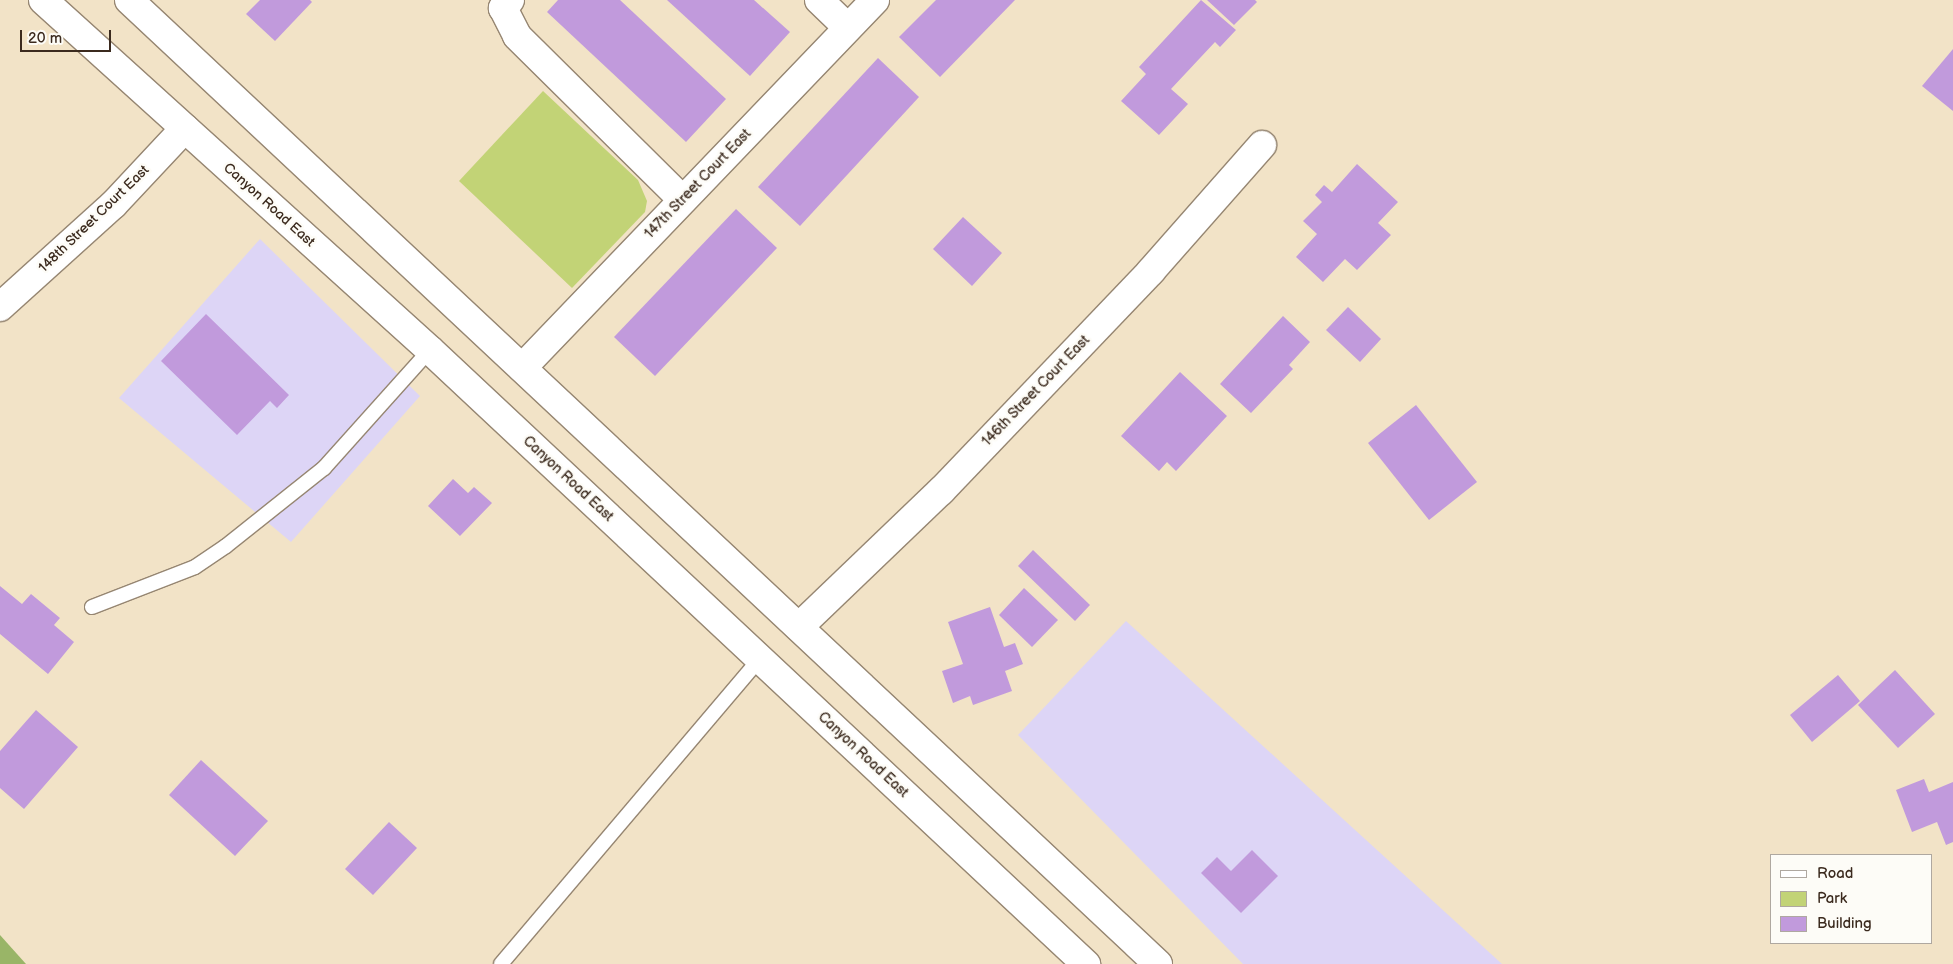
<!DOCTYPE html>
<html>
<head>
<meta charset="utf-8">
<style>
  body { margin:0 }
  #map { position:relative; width:1953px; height:964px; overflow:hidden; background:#f2e3c7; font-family:"Balsamiq Sans",sans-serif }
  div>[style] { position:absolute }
  .built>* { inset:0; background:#ddd5f6 }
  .green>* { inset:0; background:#c2d376 }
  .forest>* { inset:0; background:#99b567 }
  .building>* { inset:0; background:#c19adc }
  .roads { filter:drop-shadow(1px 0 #968672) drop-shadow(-1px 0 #968672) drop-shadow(0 1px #968672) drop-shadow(0 -1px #968672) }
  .service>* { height:14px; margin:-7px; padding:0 7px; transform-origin:7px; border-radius:7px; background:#fff }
  .minor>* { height:28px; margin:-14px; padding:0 14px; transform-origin:14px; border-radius:14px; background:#fff }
  .primary>* { height:28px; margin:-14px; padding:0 14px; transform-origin:14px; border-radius:14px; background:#fff }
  span { translate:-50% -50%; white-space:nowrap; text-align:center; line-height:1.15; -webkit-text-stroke:5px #fdfcf7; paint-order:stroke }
  .street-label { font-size:14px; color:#3b2a1e }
  .legend { position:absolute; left:1770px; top:854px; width:162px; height:90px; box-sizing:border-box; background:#fdfcf7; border:1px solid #afa8a0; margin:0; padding:6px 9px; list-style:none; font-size:15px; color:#3b2a1e }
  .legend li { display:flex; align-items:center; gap:10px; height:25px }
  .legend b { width:25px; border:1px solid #afa8a0 }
  .scale { position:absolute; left:20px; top:30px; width:91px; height:22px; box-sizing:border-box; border:2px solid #3b2a1e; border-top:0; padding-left:6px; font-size:15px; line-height:18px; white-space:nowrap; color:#3b2a1e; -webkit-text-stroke:4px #fdfcf7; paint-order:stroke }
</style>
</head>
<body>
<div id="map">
  <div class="built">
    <i style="clip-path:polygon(260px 239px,420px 396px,291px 542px,119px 398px)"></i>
    <i style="clip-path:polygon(1126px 621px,1502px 964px,1243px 964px,1018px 735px)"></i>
  </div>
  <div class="green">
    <i style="clip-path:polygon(543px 91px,638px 180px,647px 201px,645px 212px,572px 288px,459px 181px)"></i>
  </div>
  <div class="forest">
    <i style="clip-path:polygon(0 935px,26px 964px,0 964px)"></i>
  </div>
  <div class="building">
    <i style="clip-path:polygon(260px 0,310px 0,312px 2px,275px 41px,246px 14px)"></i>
    <i style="clip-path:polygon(558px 0,620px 0,726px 99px,686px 142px,547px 12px)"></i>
    <i style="clip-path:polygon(667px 0,754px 0,790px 32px,750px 76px)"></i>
    <i style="clip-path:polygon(936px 0,1015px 0,940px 77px,899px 37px)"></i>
    <i style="clip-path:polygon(1201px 0,1236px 30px,1220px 47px,1215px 42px,1171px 89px,1188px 104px,1159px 135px,1121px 101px,1146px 74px,1139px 67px)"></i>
    <i style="clip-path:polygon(1207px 0,1255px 0,1257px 2px,1234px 25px)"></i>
    <i style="clip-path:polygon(1953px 49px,1953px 111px,1922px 86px)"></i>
    <i style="clip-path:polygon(878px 58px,919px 97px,800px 226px,758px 187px)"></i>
    <i style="clip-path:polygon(1357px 164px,1398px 202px,1378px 223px,1391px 235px,1357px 270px,1345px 259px,1323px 282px,1296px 257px,1317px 234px,1303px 221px,1322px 202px,1315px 195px,1324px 185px,1332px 192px)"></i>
    <i style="clip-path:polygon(736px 209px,777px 248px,655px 376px,614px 337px)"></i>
    <i style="clip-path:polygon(963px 217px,1002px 253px,972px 286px,933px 249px)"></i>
    <i style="clip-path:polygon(1348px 307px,1381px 339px,1360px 362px,1326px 330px)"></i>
    <i style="clip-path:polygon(206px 314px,289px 395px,277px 408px,270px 401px,237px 435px,161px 361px)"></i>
    <i style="clip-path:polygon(1283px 316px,1310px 342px,1289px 365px,1293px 369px,1251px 413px,1220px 384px)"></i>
    <i style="clip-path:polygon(1180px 372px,1227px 416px,1176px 471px,1167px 462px,1159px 471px,1121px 436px)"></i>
    <i style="clip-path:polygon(1416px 405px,1477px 482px,1429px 520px,1368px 443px)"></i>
    <i style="clip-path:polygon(453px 479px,468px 493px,474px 487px,492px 503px,460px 536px,428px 506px)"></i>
    <i style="clip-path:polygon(1033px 550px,1090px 605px,1075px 621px,1018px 566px)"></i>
    <i style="clip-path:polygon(0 586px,22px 604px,31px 594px,60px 618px,54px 625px,74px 642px,48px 674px,0 634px)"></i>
    <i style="clip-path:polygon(1024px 588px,1058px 620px,1032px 647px,999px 615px)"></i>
    <i style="clip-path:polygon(990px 607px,1004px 647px,1015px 643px,1023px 664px,1005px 671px,1012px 691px,973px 705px,970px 696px,953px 703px,942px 671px,963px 664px,948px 622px)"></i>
    <i style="clip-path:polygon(1895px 670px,1935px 714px,1898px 748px,1858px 705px)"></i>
    <i style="clip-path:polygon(1838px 675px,1860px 701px,1812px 742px,1790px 715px)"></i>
    <i style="clip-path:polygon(36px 710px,78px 747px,24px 809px,0 788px,0 751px)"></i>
    <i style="clip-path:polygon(201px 760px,268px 821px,235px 856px,169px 795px)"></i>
    <i style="clip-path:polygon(1924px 779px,1929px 792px,1953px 782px,1953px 842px,1946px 845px,1937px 822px,1912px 832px,1896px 790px)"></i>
    <i style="clip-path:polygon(389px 822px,417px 848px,373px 895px,345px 869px)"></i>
    <i style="clip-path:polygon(1252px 850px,1278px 876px,1241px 913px,1201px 873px,1217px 857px,1231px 871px)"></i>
  </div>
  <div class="roads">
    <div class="service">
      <i style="left:92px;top:607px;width:110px;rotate:-21.2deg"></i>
      <i style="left:195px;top:567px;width:37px;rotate:-34deg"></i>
      <i style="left:226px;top:546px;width:125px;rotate:-38.5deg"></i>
      <i style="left:324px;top:468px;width:159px;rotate:-48.1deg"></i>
      <i style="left:501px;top:964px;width:400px;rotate:-49.7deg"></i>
    </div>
    <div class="minor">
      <i style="left:510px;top:0;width:11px;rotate:131deg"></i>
      <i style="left:503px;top:8px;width:31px;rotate:63deg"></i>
      <i style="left:517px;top:36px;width:233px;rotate:44.7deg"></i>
      <i style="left:819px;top:0;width:40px;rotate:44deg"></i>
      <i style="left:0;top:307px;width:152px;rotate:-42.1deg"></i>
      <i style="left:113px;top:205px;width:105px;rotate:-46.9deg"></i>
      <i style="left:522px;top:368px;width:510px;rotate:-46.19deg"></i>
      <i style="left:799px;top:627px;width:197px;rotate:-43.8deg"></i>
      <i style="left:941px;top:491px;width:304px;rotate:-46.3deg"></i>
      <i style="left:1151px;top:271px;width:168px;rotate:-48.6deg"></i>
    </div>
    <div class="primary">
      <i style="left:43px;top:0;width:522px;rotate:42.13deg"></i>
      <i style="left:430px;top:350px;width:899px;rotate:43.11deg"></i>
      <i style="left:129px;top:0;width:1410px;rotate:43.13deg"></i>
    </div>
  </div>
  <div class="street-label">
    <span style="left:698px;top:184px;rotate:-46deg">147th Street Court East</span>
    <span style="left:269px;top:205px;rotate:42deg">Canyon Road East</span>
    <span style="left:94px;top:219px;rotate:-44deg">148th Street Court East</span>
    <span style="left:1036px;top:391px;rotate:-46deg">146th Street Court East</span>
    <span style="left:568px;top:479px;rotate:43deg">Canyon Road East</span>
    <span style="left:863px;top:755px;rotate:43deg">Canyon Road East</span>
  </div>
  <ul class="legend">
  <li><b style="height:6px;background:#fff"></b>Road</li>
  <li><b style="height:14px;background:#c2d376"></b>Park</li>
  <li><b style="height:14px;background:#c19adc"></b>Building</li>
  </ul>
  <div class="scale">20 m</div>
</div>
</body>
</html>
